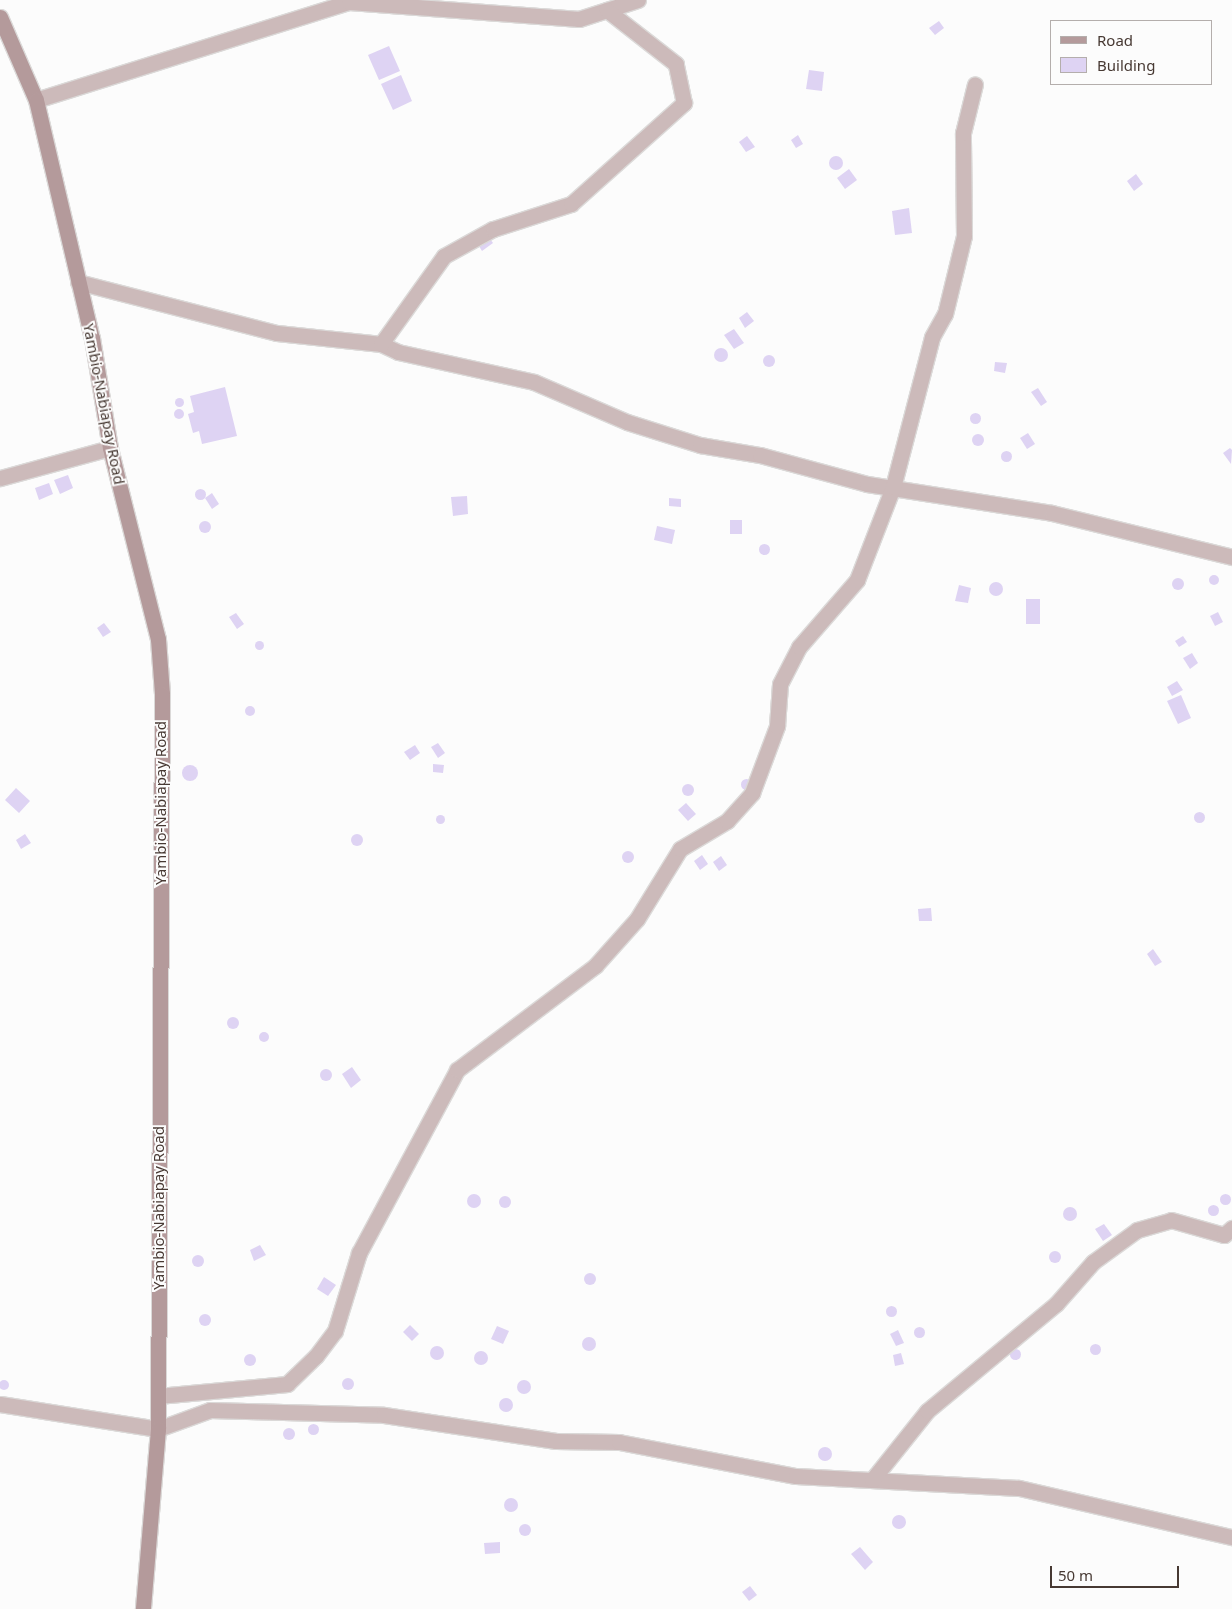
<!DOCTYPE html>
<html>
<head>
<meta charset="utf-8">
<style>
  body { margin:0 }
  #map { position:relative; width:1232px; height:1609px; overflow:hidden; background:#fcfcfc; font-family:"Noto Sans",sans-serif }
  div>[style] { position:absolute }
  .building>* { inset:0; background:#ded3f3 }
  .round { border-radius:50% }
  .roads { filter:drop-shadow(1px 0 #dbd9d8) drop-shadow(-1px 0 #dbd9d8) drop-shadow(0 1px #dbd9d8) drop-shadow(0 -1px #dbd9d8) }
  .minor>* { height:15px; margin:-7.5px; padding:0 7.5px; transform-origin:7.5px; border-radius:7.5px; background:#ccbaba }
  .secondary>* { height:15px; margin:-7.5px; padding:0 7.5px; transform-origin:7.5px; border-radius:7.5px; background:#b49a9b }
  span { translate:-50% -50%; white-space:nowrap; text-align:center; line-height:1.15; -webkit-text-stroke:4px #fcfcfc; paint-order:stroke }
  .street-label { font-size:15px; color:#473933 }
  .legend { position:absolute; left:1050px; top:20px; width:162px; height:65px; box-sizing:border-box; background:#fcfcfc; border:1px solid #b4aeac; margin:0; padding:6px 9px; list-style:none; font-size:15px; color:#473933 }
  .legend li { display:flex; align-items:center; gap:10px; height:25px }
  .legend b { width:25px; border:1px solid #b4aeac }
  .scale { position:absolute; left:1050px; top:1566px; width:129px; height:22px; box-sizing:border-box; border:2px solid #473933; border-top:0; padding-left:6px; font-size:15px; line-height:18px; white-space:nowrap; color:#473933; -webkit-text-stroke:4px #fcfcfc; paint-order:stroke }
</style>
</head>
<body>
<div id="map">
  <div class="building">
    <i style="clip-path:polygon(939px 21px,944px 28px,935px 35px,929px 28px)"></i>
    <i style="clip-path:polygon(389px 46px,400px 71px,379px 80px,368px 55px)"></i>
    <i style="clip-path:polygon(809px 70px,824px 72px,822px 91px,806px 89px)"></i>
    <i style="clip-path:polygon(401px 75px,412px 101px,393px 110px,381px 84px)"></i>
    <i style="clip-path:polygon(798px 135px,803px 144px,796px 148px,791px 140px)"></i>
    <i style="clip-path:polygon(747px 136px,755px 147px,746px 152px,739px 142px)"></i>
    <i class="round" style="left:829px;top:156px;width:14px;height:14px"></i>
    <i style="clip-path:polygon(849px 169px,857px 180px,845px 189px,837px 178px)"></i>
    <i style="clip-path:polygon(1136px 174px,1143px 184px,1134px 191px,1127px 181px)"></i>
    <i style="clip-path:polygon(909px 208px,912px 233px,895px 235px,892px 211px)"></i>
    <i style="clip-path:polygon(488px 236px,493px 243px,482px 251px,477px 243px)"></i>
    <i style="clip-path:polygon(747px 312px,754px 321px,745px 328px,739px 318px)"></i>
    <i style="clip-path:polygon(734px 329px,744px 343px,734px 349px,724px 335px)"></i>
    <i class="round" style="left:714px;top:348px;width:14px;height:14px"></i>
    <i class="round" style="left:763px;top:355px;width:12px;height:12px"></i>
    <i style="clip-path:polygon(995px 362px,1007px 363px,1005px 373px,994px 371px)"></i>
    <i style="clip-path:polygon(225px 387px,237px 436px,202px 444px,199px 431px,193px 433px,188px 414px,194px 412px,190px 396px)"></i>
    <i style="clip-path:polygon(1038px 388px,1047px 402px,1041px 406px,1031px 392px)"></i>
    <i class="round" style="left:174.5px;top:397.5px;width:9px;height:9px"></i>
    <i class="round" style="left:174px;top:409px;width:10px;height:10px"></i>
    <i class="round" style="left:969.5px;top:412.5px;width:11px;height:11px"></i>
    <i style="clip-path:polygon(1028px 433px,1035px 444px,1027px 449px,1020px 438px)"></i>
    <i class="round" style="left:972px;top:434px;width:12px;height:12px"></i>
    <i style="clip-path:polygon(1230px 448px,1232px 450px,1231px 464px,1223px 453px)"></i>
    <i class="round" style="left:1000.5px;top:450.5px;width:11px;height:11px"></i>
    <i style="clip-path:polygon(68px 475px,73px 488px,60px 494px,54px 480px)"></i>
    <i style="clip-path:polygon(49px 483px,53px 494px,39px 500px,35px 488px)"></i>
    <i class="round" style="left:194.5px;top:488.5px;width:11px;height:11px"></i>
    <i style="clip-path:polygon(212px 493px,219px 504px,212px 509px,205px 498px)"></i>
    <i style="clip-path:polygon(467px 496px,468px 514px,453px 516px,451px 497px)"></i>
    <i style="clip-path:polygon(669px 498px,681px 499px,681px 507px,669px 506px)"></i>
    <i style="clip-path:polygon(730px 520px,742px 520px,742px 534px,730px 534px)"></i>
    <i class="round" style="left:199px;top:521px;width:12px;height:12px"></i>
    <i style="clip-path:polygon(657px 526px,675px 530px,672px 544px,654px 540px)"></i>
    <i class="round" style="left:758.5px;top:543.5px;width:11px;height:11px"></i>
    <i class="round" style="left:1209px;top:575px;width:10px;height:10px"></i>
    <i class="round" style="left:1172px;top:578px;width:12px;height:12px"></i>
    <i class="round" style="left:989px;top:582px;width:14px;height:14px"></i>
    <i style="clip-path:polygon(959px 585px,971px 588px,968px 603px,955px 601px)"></i>
    <i style="clip-path:polygon(1026px 599px,1040px 599px,1040px 624px,1026px 624px)"></i>
    <i style="clip-path:polygon(1218px 612px,1223px 622px,1215px 626px,1210px 616px)"></i>
    <i style="clip-path:polygon(236px 613px,244px 624px,237px 629px,229px 617px)"></i>
    <i style="clip-path:polygon(104px 623px,111px 632px,103px 637px,97px 628px)"></i>
    <i style="clip-path:polygon(1183px 636px,1187px 642px,1179px 647px,1175px 641px)"></i>
    <i class="round" style="left:254.5px;top:640.5px;width:9px;height:9px"></i>
    <i style="clip-path:polygon(1192px 653px,1198px 663px,1190px 669px,1183px 658px)"></i>
    <i style="clip-path:polygon(1177px 681px,1183px 690px,1172px 696px,1167px 687px)"></i>
    <i style="clip-path:polygon(1181px 695px,1191px 718px,1178px 724px,1167px 701px)"></i>
    <i class="round" style="left:245px;top:706px;width:10px;height:10px"></i>
    <i style="clip-path:polygon(438px 743px,445px 753px,438px 758px,431px 747px)"></i>
    <i style="clip-path:polygon(415px 745px,420px 753px,410px 760px,404px 752px)"></i>
    <i style="clip-path:polygon(433px 764px,444px 765px,443px 773px,433px 772px)"></i>
    <i class="round" style="left:182px;top:765px;width:16px;height:16px"></i>
    <i class="round" style="left:740.5px;top:778.5px;width:11px;height:11px"></i>
    <i class="round" style="left:682px;top:784px;width:12px;height:12px"></i>
    <i style="clip-path:polygon(16px 788px,30px 801px,19px 813px,5px 800px)"></i>
    <i style="clip-path:polygon(686px 803px,696px 814px,688px 821px,678px 810px)"></i>
    <i class="round" style="left:1193.5px;top:811.5px;width:11px;height:11px"></i>
    <i class="round" style="left:435.5px;top:814.5px;width:9px;height:9px"></i>
    <i style="clip-path:polygon(25px 834px,31px 843px,21px 849px,16px 840px)"></i>
    <i class="round" style="left:351px;top:834px;width:12px;height:12px"></i>
    <i class="round" style="left:622px;top:851px;width:12px;height:12px"></i>
    <i style="clip-path:polygon(702px 855px,708px 864px,700px 870px,694px 861px)"></i>
    <i style="clip-path:polygon(721px 856px,727px 865px,719px 871px,713px 862px)"></i>
    <i style="clip-path:polygon(931px 908px,932px 921px,919px 921px,918px 909px)"></i>
    <i style="clip-path:polygon(1153px 949px,1162px 962px,1155px 966px,1147px 954px)"></i>
    <i class="round" style="left:227px;top:1017px;width:12px;height:12px"></i>
    <i class="round" style="left:259px;top:1032px;width:10px;height:10px"></i>
    <i style="clip-path:polygon(352px 1067px,361px 1080px,351px 1088px,342px 1074px)"></i>
    <i class="round" style="left:320px;top:1069px;width:12px;height:12px"></i>
    <i class="round" style="left:1219.5px;top:1193.5px;width:11px;height:11px"></i>
    <i class="round" style="left:467px;top:1194px;width:14px;height:14px"></i>
    <i class="round" style="left:499px;top:1196px;width:12px;height:12px"></i>
    <i class="round" style="left:1207.5px;top:1204.5px;width:11px;height:11px"></i>
    <i class="round" style="left:1063px;top:1207px;width:14px;height:14px"></i>
    <i style="clip-path:polygon(1104px 1224px,1112px 1235px,1103px 1241px,1095px 1229px)"></i>
    <i style="clip-path:polygon(260px 1245px,266px 1255px,254px 1261px,250px 1250px)"></i>
    <i class="round" style="left:1049px;top:1251px;width:12px;height:12px"></i>
    <i class="round" style="left:192px;top:1255px;width:12px;height:12px"></i>
    <i class="round" style="left:584px;top:1273px;width:12px;height:12px"></i>
    <i style="clip-path:polygon(324px 1277px,336px 1285px,328px 1296px,317px 1289px)"></i>
    <i class="round" style="left:885.5px;top:1305.5px;width:11px;height:11px"></i>
    <i class="round" style="left:199px;top:1314px;width:12px;height:12px"></i>
    <i style="clip-path:polygon(410px 1325px,419px 1334px,412px 1341px,403px 1332px)"></i>
    <i style="clip-path:polygon(497px 1326px,509px 1331px,503px 1344px,491px 1339px)"></i>
    <i class="round" style="left:913.5px;top:1326.5px;width:11px;height:11px"></i>
    <i style="clip-path:polygon(898px 1330px,904px 1343px,896px 1346px,890px 1334px)"></i>
    <i class="round" style="left:582px;top:1337px;width:14px;height:14px"></i>
    <i class="round" style="left:1089.5px;top:1343.5px;width:11px;height:11px"></i>
    <i class="round" style="left:430px;top:1346px;width:14px;height:14px"></i>
    <i class="round" style="left:1009.5px;top:1348.5px;width:11px;height:11px"></i>
    <i class="round" style="left:474px;top:1351px;width:14px;height:14px"></i>
    <i style="clip-path:polygon(901px 1353px,904px 1364px,895px 1366px,893px 1355px)"></i>
    <i class="round" style="left:244px;top:1354px;width:12px;height:12px"></i>
    <i class="round" style="left:342px;top:1378px;width:12px;height:12px"></i>
    <i class="round" style="left:517px;top:1380px;width:14px;height:14px"></i>
    <i class="round" style="left:-1px;top:1380px;width:10px;height:10px"></i>
    <i class="round" style="left:499px;top:1398px;width:14px;height:14px"></i>
    <i class="round" style="left:307.5px;top:1423.5px;width:11px;height:11px"></i>
    <i class="round" style="left:283px;top:1428px;width:12px;height:12px"></i>
    <i class="round" style="left:818px;top:1447px;width:14px;height:14px"></i>
    <i class="round" style="left:504px;top:1498px;width:14px;height:14px"></i>
    <i class="round" style="left:892px;top:1515px;width:14px;height:14px"></i>
    <i class="round" style="left:519px;top:1524px;width:12px;height:12px"></i>
    <i style="clip-path:polygon(500px 1542px,500px 1553px,485px 1554px,484px 1543px)"></i>
    <i style="clip-path:polygon(860px 1547px,873px 1562px,865px 1570px,851px 1554px)"></i>
    <i style="clip-path:polygon(750px 1586px,757px 1595px,749px 1601px,742px 1592px)"></i>
  </div>
  <div class="roads">
    <div class="minor">
      <i style="left:36px;top:100px;width:328px;rotate:-17.4deg"></i>
      <i style="left:349px;top:2px;width:231px;rotate:4.2deg"></i>
      <i style="left:579px;top:19px;width:62px;rotate:-17.9deg"></i>
      <i style="left:78px;top:282px;width:205px;rotate:14.4deg"></i>
      <i style="left:277px;top:333px;width:105px;rotate:6deg"></i>
      <i style="left:381px;top:344px;width:19px;rotate:25deg"></i>
      <i style="left:398px;top:352px;width:139px;rotate:12.4deg"></i>
      <i style="left:534px;top:382px;width:101px;rotate:23.3deg"></i>
      <i style="left:627px;top:422px;width:77px;rotate:17.5deg"></i>
      <i style="left:700px;top:445px;width:61px;rotate:9.5deg"></i>
      <i style="left:760px;top:455px;width:111px;rotate:15.2deg"></i>
      <i style="left:867px;top:484px;width:187px;rotate:8.9deg"></i>
      <i style="left:1052px;top:513px;width:185px;rotate:13.7deg"></i>
      <i style="left:381px;top:344px;width:108px;rotate:-54.4deg"></i>
      <i style="left:444px;top:256px;width:56px;rotate:-28.9deg"></i>
      <i style="left:493px;top:229px;width:82px;rotate:-17.8deg"></i>
      <i style="left:571px;top:204px;width:152px;rotate:-41.8deg"></i>
      <i style="left:684px;top:103px;width:40px;rotate:-102deg"></i>
      <i style="left:676px;top:64px;width:88px;rotate:-142deg"></i>
      <i style="left:0;top:478px;width:114px;rotate:-15.3deg"></i>
      <i style="left:158px;top:1396px;width:130px;rotate:-5.3deg"></i>
      <i style="left:287px;top:1384px;width:40px;rotate:-44deg"></i>
      <i style="left:316px;top:1356px;width:31px;rotate:-53deg"></i>
      <i style="left:335px;top:1331px;width:82px;rotate:-72.9deg"></i>
      <i style="left:359px;top:1253px;width:208px;rotate:-61.8deg"></i>
      <i style="left:457px;top:1070px;width:173px;rotate:-37deg"></i>
      <i style="left:595px;top:966px;width:63px;rotate:-48.2deg"></i>
      <i style="left:637px;top:919px;width:82px;rotate:-58.4deg"></i>
      <i style="left:680px;top:849px;width:55px;rotate:-30.8deg"></i>
      <i style="left:727px;top:821px;width:38px;rotate:-48deg"></i>
      <i style="left:752px;top:793px;width:72px;rotate:-69.5deg"></i>
      <i style="left:777px;top:726px;width:42px;rotate:-85.9deg"></i>
      <i style="left:780px;top:684px;width:42px;rotate:-62.8deg"></i>
      <i style="left:799px;top:647px;width:89px;rotate:-49.1deg"></i>
      <i style="left:857px;top:580px;width:100px;rotate:-68.8deg"></i>
      <i style="left:893px;top:487px;width:155px;rotate:-75.4deg"></i>
      <i style="left:932px;top:337px;width:26px;rotate:-61deg"></i>
      <i style="left:945px;top:314px;width:80px;rotate:-76.3deg"></i>
      <i style="left:964px;top:236px;width:103px;rotate:-90.6deg"></i>
      <i style="left:963px;top:133px;width:50px;rotate:-76.2deg"></i>
      <i style="left:0;top:1404px;width:160px;rotate:9deg"></i>
      <i style="left:158px;top:1429px;width:55px;rotate:-20.1deg"></i>
      <i style="left:210px;top:1410px;width:174px;rotate:1.6deg"></i>
      <i style="left:384px;top:1415px;width:174px;rotate:8.6deg"></i>
      <i style="left:556px;top:1441px;width:63px;rotate:0.9deg"></i>
      <i style="left:619px;top:1442px;width:180px;rotate:10.9deg"></i>
      <i style="left:796px;top:1476px;width:223px;rotate:3.1deg"></i>
      <i style="left:1019px;top:1488px;width:219px;rotate:13deg"></i>
      <i style="left:872px;top:1480px;width:88px;rotate:-51.4deg"></i>
      <i style="left:927px;top:1411px;width:168px;rotate:-39.7deg"></i>
      <i style="left:1056px;top:1304px;width:56px;rotate:-48.6deg"></i>
      <i style="left:1093px;top:1262px;width:54px;rotate:-36deg"></i>
      <i style="left:1137px;top:1230px;width:35px;rotate:-16deg"></i>
      <i style="left:1171px;top:1220px;width:55px;rotate:15.8deg"></i>
      <i style="left:1224px;top:1235px;width:11px;rotate:-41deg"></i>
    </div>
    <div class="secondary">
      <i style="left:0;top:17px;width:90px;rotate:66.6deg"></i>
      <i style="left:36px;top:100px;width:244px;rotate:76.8deg"></i>
      <i style="left:92px;top:338px;width:111px;rotate:80.7deg"></i>
      <i style="left:110px;top:448px;width:197px;rotate:75.9deg"></i>
      <i style="left:158px;top:639px;width:55px;rotate:85.8deg"></i>
      <i style="left:162px;top:694px;width:735px;rotate:90.31deg"></i>
      <i style="left:158px;top:1429px;width:181px;rotate:94.8deg"></i>
    </div>
  </div>
  <div class="street-label">
    <span style="left:104px;top:404px;rotate:79deg">Yambio-Nabiapay Road</span>
    <span style="left:161px;top:803px;rotate:-90deg">Yambio-Nabiapay Road</span>
    <span style="left:159px;top:1208px;rotate:-90deg">Yambio-Nabiapay Road</span>
  </div>
  <ul class="legend">
  <li><b style="height:6px;background:#b49a9b"></b>Road</li>
  <li><b style="height:14px;background:#ded3f3"></b>Building</li>
  </ul>
  <div class="scale">50 m</div>
</div>
</body>
</html>
